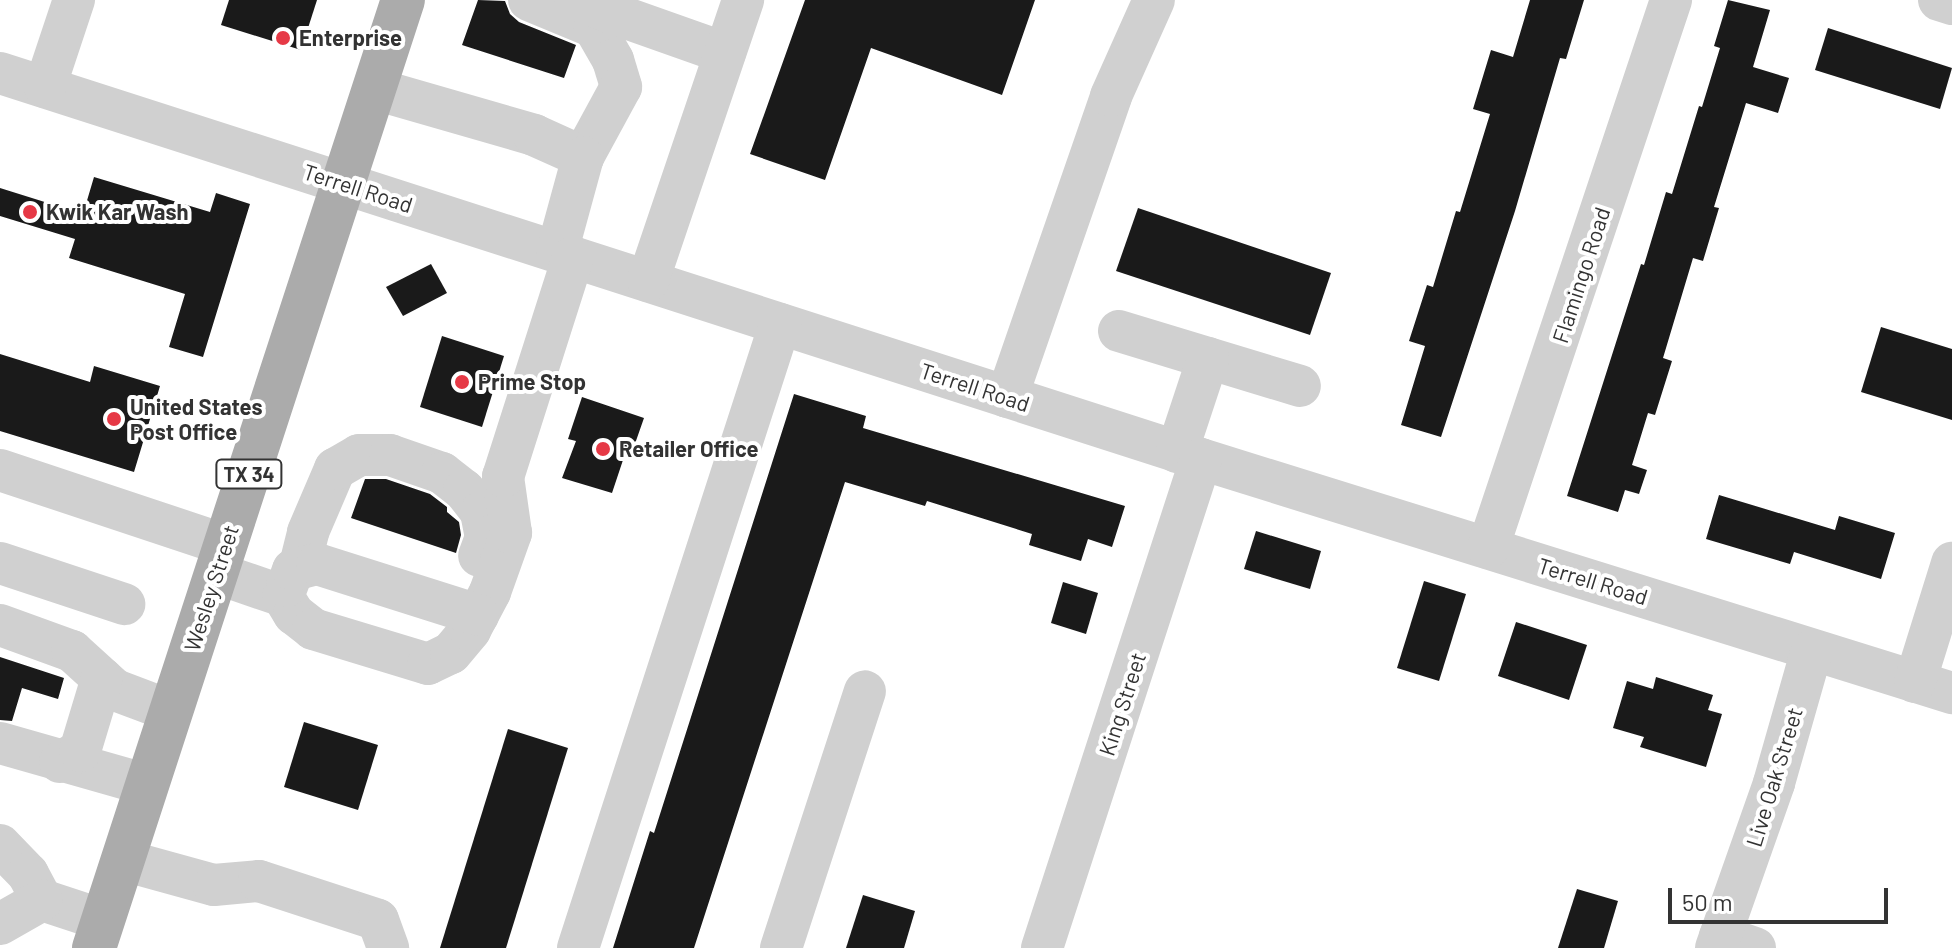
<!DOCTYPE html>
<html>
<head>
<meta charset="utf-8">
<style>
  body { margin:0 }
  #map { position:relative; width:1952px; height:948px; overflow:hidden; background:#fff; font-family:Barlow,sans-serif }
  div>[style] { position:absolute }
  .building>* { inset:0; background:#1a1a1a }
  .minor>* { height:42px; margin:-21px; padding:0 21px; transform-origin:21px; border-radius:21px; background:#d0d0d0 }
  .major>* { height:44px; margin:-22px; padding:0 22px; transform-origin:22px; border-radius:22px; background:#ababab }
  .dots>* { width:22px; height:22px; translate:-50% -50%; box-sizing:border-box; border:4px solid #fff; border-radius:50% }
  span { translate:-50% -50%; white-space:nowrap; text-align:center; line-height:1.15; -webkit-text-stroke:8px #fff; paint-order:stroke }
  .shield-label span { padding:2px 6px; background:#fff; border:2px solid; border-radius:6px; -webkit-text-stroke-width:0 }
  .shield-label { font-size:20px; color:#333; font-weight:700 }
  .poi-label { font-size:22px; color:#333; font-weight:700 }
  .left { translate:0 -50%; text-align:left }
  .street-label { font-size:22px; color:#333 }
  .scale { position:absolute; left:1668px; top:888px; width:220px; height:36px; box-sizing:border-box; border:4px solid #333; border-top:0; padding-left:10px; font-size:24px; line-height:28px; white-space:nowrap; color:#333; -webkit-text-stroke:6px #fff; paint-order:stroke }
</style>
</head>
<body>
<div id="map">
  <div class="building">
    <i style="clip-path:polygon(229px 0,317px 0,301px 50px,221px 25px)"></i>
    <i style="clip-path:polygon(478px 0,505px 1px,510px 14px,519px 22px,576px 45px,564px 78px,462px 45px)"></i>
    <i style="clip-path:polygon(805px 0,1035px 0,1002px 95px,871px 48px,825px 180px,750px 154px)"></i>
    <i style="clip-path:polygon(1530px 0,1584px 0,1566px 59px,1560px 58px,1515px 211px,1441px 437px,1401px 425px,1425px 346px,1409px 341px,1427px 285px,1433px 287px,1456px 211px,1460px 212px,1490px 114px,1473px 109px,1491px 50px,1513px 57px)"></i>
    <i style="clip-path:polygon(1728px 0,1770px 10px,1753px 67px,1789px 78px,1778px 113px,1746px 103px,1714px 207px,1719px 208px,1703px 261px,1693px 258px,1663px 358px,1672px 361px,1655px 415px,1648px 413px,1632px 465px,1647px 470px,1639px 494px,1625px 490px,1618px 512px,1567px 496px,1641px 264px,1644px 265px,1666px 192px,1672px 194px,1699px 106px,1702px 107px,1720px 48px,1714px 46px)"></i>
    <i style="clip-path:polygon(1828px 28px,1952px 68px,1940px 109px,1815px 70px)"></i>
    <i style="clip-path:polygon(94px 177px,210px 212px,216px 193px,250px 204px,203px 357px,169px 347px,185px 294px,69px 258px,75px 239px,0 216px,0 188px,83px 214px)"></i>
    <i style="clip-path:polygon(1138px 208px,1331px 273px,1310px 335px,1116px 271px)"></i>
    <i style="clip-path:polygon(431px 264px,447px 293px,403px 316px,386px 287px)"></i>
    <i style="clip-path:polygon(1881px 327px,1952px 349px,1952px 420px,1861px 392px)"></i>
    <i style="clip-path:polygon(442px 336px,504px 356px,482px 427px,420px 407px)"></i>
    <i style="clip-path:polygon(0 354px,90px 382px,94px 366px,160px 386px,134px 472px,0 431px)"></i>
    <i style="clip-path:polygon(794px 394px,866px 416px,863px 428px,1125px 506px,1112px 547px,1088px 539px,1081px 561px,1029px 545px,1032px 534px,927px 501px,925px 506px,845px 482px,694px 948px,613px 948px,650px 831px,654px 833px)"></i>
    <i style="clip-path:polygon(582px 397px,644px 418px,630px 458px,624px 457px,612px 493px,562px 478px,576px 441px,568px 439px)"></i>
    <i style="clip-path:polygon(365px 479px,386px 479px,430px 494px,447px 507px,447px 512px,459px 522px,461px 535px,456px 553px,351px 518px)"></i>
    <i style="clip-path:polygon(1719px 495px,1835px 530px,1839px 516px,1895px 533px,1881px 579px,1794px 552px,1790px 564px,1706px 539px)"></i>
    <i style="clip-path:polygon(1256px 531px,1321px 551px,1310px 589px,1244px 569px)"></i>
    <i style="clip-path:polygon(1424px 581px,1466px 594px,1439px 681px,1397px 668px)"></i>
    <i style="clip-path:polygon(1063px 582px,1098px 593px,1086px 634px,1051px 623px)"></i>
    <i style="clip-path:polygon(1516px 622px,1587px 645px,1569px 700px,1498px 676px)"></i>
    <i style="clip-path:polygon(0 657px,64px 678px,58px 699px,22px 688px,12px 721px,0 720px)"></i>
    <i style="clip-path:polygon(1656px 677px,1713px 695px,1708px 710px,1722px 714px,1706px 767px,1640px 747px,1644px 737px,1613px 728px,1627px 681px,1653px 689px)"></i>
    <i style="clip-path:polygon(304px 722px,378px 745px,358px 810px,284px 787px)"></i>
    <i style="clip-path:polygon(508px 729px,568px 748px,506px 948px,440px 948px)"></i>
    <i style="clip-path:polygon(1577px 889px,1618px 901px,1604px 948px,1558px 948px)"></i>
    <i style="clip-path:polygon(863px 895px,915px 911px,904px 948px,846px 948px)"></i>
  </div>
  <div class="minor">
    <i style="left:529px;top:0;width:70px;rotate:22.6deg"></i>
    <i style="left:594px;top:27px;width:38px;rotate:60deg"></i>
    <i style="left:613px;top:60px;width:28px;rotate:73deg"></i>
    <i style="left:621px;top:87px;width:80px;rotate:118.5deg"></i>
    <i style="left:575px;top:0;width:159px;rotate:19.5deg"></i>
    <i style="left:1939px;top:0;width:14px;rotate:17deg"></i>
    <i style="left:0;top:73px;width:1262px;rotate:17.82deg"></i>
    <i style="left:1201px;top:459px;width:787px;rotate:17.31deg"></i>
    <i style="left:45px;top:87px;width:92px;rotate:-71.6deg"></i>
    <i style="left:375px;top:89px;width:166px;rotate:16.1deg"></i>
    <i style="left:534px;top:135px;width:54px;rotate:24.2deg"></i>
    <i style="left:583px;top:157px;width:98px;rotate:105.3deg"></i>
    <i style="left:648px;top:281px;width:297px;rotate:-71.3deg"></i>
    <i style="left:1119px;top:331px;width:189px;rotate:16.9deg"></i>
    <i style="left:1007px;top:397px;width:318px;rotate:-70.9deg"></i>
    <i style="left:1111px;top:96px;width:105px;rotate:-65.9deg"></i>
    <i style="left:1177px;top:452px;width:99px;rotate:-71.7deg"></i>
    <i style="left:0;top:470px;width:238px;rotate:18.4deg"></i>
    <i style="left:1488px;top:548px;width:578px;rotate:-71.53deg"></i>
    <i style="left:0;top:563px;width:131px;rotate:18.3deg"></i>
    <i style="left:299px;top:569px;width:38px;rotate:-76deg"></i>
    <i style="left:308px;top:532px;width:69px;rotate:-66.8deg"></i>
    <i style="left:335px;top:469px;width:28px;rotate:-30deg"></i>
    <i style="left:359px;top:455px;width:31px"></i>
    <i style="left:390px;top:455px;width:55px;rotate:19.1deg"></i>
    <i style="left:442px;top:473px;width:28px;rotate:38deg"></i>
    <i style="left:464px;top:490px;width:28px;rotate:52deg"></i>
    <i style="left:481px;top:512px;width:25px;rotate:79deg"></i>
    <i style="left:486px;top:537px;width:20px;rotate:110deg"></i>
    <i style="left:216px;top:573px;width:71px;rotate:18.9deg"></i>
    <i style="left:283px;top:596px;width:21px;rotate:59deg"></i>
    <i style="left:294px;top:614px;width:24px;rotate:38deg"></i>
    <i style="left:313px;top:629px;width:120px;rotate:16.9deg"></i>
    <i style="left:428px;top:664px;width:25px;rotate:-26deg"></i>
    <i style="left:451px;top:653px;width:30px;rotate:-50deg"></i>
    <i style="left:470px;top:630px;width:43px;rotate:-62.2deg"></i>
    <i style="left:490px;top:592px;width:63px;rotate:-70.4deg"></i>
    <i style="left:511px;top:533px;width:57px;rotate:-98.1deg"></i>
    <i style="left:503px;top:477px;width:231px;rotate:-72.3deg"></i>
    <i style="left:287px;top:586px;width:17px;rotate:-69deg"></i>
    <i style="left:293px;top:570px;width:25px;rotate:-14deg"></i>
    <i style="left:317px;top:564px;width:169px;rotate:17.6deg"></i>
    <i style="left:0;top:625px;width:77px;rotate:19.9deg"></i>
    <i style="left:72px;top:651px;width:58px;rotate:42.2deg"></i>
    <i style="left:115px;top:690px;width:60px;rotate:20.6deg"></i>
    <i style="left:1915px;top:682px;width:125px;rotate:-72.7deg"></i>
    <i style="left:0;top:743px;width:153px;rotate:15.9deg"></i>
    <i style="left:60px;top:762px;width:23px;rotate:-29deg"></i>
    <i style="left:80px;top:751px;width:76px;rotate:-73.2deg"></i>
    <i style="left:0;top:845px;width:40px;rotate:46deg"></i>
    <i style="left:28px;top:874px;width:30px;rotate:62deg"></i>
    <i style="left:42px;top:900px;width:64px;rotate:18.2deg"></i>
    <i style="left:123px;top:860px;width:94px;rotate:15.4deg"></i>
    <i style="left:214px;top:885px;width:45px;rotate:-5.1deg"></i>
    <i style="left:259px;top:881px;width:125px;rotate:18.1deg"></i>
    <i style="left:378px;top:920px;width:30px;rotate:70deg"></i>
    <i style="left:0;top:924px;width:48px;rotate:-29.7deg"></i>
    <i style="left:1720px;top:936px;width:37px;rotate:19deg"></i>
    <i style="left:578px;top:948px;width:656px;rotate:-72.06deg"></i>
    <i style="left:781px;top:948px;width:270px;rotate:-71.9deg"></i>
    <i style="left:1042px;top:948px;width:514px;rotate:-71.99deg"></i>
    <i style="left:1716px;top:948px;width:175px;rotate:-70.6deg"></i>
    <i style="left:1774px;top:783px;width:138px;rotate:-74.1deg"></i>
  </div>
  <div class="major">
    <i style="left:94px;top:948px;width:997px;rotate:-71.95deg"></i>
  </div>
  <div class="dots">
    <i style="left:283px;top:38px;background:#e63946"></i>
    <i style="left:30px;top:212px;background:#e63946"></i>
    <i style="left:462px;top:382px;background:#e63946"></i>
    <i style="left:114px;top:419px;background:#e63946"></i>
    <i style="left:603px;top:449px;background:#e63946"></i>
  </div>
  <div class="shield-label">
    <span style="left:249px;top:474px">TX 34</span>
  </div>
  <div class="poi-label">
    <span class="left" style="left:299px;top:38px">Enterprise</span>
    <span class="left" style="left:46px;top:212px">Kwik Kar Wash</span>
    <span class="left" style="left:478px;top:382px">Prime Stop</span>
    <span class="left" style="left:130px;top:419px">United States<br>Post Office</span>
    <span class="left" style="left:619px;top:449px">Retailer Office</span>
  </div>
  <div class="street-label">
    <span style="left:358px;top:188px;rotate:18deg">Terrell Road</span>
    <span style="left:1581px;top:275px;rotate:-72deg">Flamingo Road</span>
    <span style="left:975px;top:387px;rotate:18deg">Terrell Road</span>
    <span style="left:1593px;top:581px;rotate:17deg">Terrell Road</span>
    <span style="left:211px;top:588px;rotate:-72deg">Wesley Street</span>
    <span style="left:1122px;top:704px;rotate:-72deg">King Street</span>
    <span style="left:1774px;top:777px;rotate:-73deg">Live Oak Street</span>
  </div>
  <div class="scale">50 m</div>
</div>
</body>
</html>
